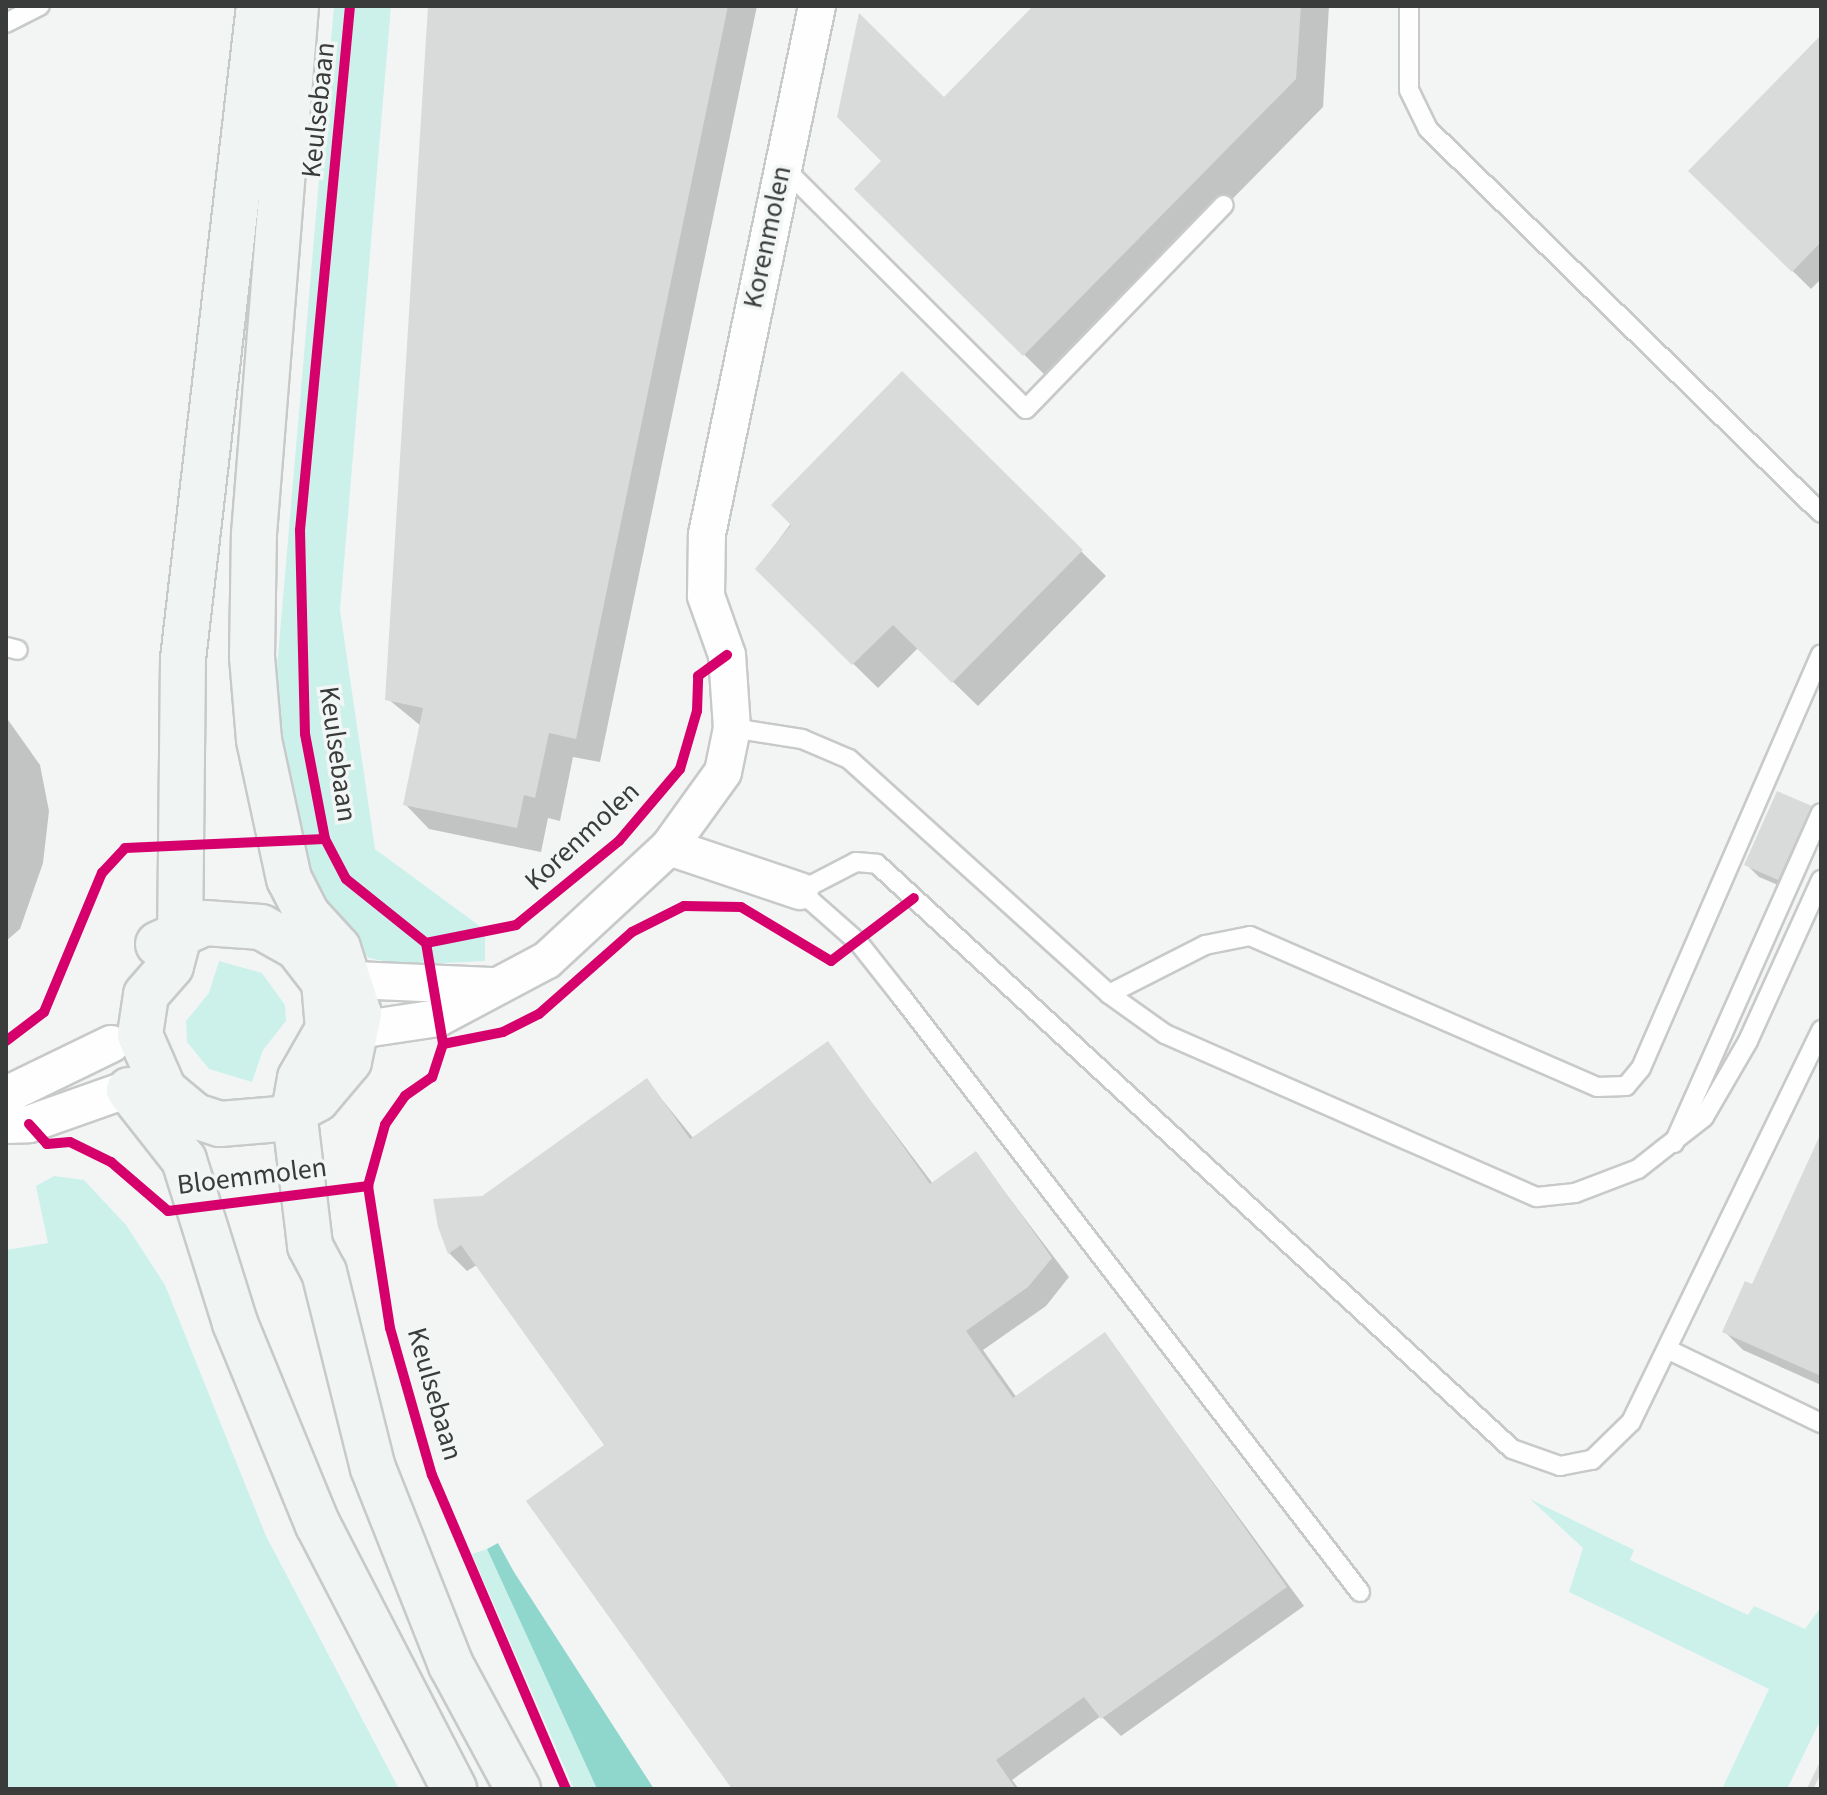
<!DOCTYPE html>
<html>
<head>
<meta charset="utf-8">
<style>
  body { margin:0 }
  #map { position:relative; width:1827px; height:1795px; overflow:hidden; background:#f3f5f4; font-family:"Source Sans 3",sans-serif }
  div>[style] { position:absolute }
  .green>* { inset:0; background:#ccf1eb }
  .water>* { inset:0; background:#8fd6cd }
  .shadow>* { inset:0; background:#0003 }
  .building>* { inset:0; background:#d9dbdb }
  .roads { filter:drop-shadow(2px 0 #c8c9c9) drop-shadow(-2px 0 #c8c9c9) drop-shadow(0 2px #c8c9c9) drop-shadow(0 -2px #c8c9c9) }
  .lane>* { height:18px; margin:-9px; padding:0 9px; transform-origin:9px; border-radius:9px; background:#fdfefd }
  .street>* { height:36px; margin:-18px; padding:0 18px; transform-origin:18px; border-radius:18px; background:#fdfefd }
  .secondary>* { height:44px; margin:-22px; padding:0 22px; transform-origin:22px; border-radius:22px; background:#f0f4f3 }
  .rail>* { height:6px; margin:-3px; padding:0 3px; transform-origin:3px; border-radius:3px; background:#dadbda }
  .cycleway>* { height:10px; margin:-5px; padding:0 5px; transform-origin:5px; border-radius:5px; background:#d6006c }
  span { translate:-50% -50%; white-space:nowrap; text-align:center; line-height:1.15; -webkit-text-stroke:7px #f2f6f5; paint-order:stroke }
  .street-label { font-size:28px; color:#3a3b3b }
  .frame { position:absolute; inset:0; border:8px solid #3a3b3b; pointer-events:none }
</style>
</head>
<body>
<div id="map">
  <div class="green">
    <i style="clip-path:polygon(334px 6px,391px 6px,340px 610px,375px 849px,485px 930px,485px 961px,402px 965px,369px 958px,317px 909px,289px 811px,276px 679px)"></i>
    <i style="clip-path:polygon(219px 961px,262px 973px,285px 1005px,286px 1021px,263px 1050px,252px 1082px,209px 1069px,187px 1042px,186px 1021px,209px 993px)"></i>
    <i style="clip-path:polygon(54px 1176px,84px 1180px,126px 1225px,165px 1285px,266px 1536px,399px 1789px,6px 1789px,6px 1250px,48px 1243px,36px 1186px)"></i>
    <i style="clip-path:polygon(1530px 1499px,1634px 1550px,1630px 1560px,1748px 1615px,1754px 1606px,1805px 1629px,1821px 1607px,1821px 1719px,1787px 1789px,1722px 1789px,1769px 1689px,1569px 1592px,1583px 1548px)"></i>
    <i style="clip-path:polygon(487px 1549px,597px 1789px,574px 1789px,472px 1554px)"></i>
  </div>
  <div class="water">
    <i style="clip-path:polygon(498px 1543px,514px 1572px,654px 1789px,597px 1789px,487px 1549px)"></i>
  </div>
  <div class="shadow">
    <i style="clip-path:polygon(430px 6px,757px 6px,600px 762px,573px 757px,560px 821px,548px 818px,541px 852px,429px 829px,405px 804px,421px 726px,388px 699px)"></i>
    <i style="clip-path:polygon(1036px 6px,1329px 6px,1323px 107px,1052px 382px,856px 189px)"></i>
    <i style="clip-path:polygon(1821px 38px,1821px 279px,1811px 289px,1691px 171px)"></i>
    <i style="clip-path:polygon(902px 374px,1106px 576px,978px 706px,918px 648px,878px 688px,757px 569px)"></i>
    <i style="clip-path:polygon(6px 717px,40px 765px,49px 811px,43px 863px,20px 929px,6px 941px)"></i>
    <i style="clip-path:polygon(1810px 807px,1821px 818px,1790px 890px,1759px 877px,1747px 865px)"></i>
    <i style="clip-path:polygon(827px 1043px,933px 1184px,976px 1154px,1069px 1277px,1046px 1306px,983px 1350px,1017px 1398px,1105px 1335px,1304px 1606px,1121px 1736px,1101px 1716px,1012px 1780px,1019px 1789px,734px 1789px,606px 1446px,477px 1265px,467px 1271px,449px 1253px,483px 1198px,647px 1081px,694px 1139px)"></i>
    <i style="clip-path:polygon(1821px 1134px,1821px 1385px,1743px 1350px,1724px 1331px,1753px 1287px)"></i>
  </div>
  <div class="building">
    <i style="clip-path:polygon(428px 6px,728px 6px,576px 739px,549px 733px,535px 798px,524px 795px,517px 828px,403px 805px,423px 708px,385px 700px)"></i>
    <i style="clip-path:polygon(1033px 6px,1301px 6px,1296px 79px,1023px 356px,854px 189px,881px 161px,837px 117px,859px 13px,944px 97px)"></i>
    <i style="clip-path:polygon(1821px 35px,1821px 242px,1792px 272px,1688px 171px)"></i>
    <i style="clip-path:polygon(902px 371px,1083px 550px,952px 683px,893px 625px,852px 665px,755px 569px,791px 525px,771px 505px)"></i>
    <i style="clip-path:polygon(1777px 791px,1812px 806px,1778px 880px,1744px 865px)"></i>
    <i style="clip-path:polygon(828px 1041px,930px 1184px,976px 1151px,1052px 1258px,1028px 1287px,966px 1331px,1013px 1398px,1105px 1332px,1287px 1587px,1101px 1719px,1084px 1697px,996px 1760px,1016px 1789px,732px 1789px,526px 1501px,604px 1445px,461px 1245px,448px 1254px,438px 1227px,433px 1199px,482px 1196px,647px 1078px,690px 1139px)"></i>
    <i style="clip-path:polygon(1821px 1133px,1821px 1376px,1722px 1332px,1745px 1281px,1752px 1284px)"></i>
  </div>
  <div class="roads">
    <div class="lane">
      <i style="left:1409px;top:6px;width:84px;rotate:90deg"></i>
      <i style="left:1409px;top:90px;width:43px;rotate:64deg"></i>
      <i style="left:1428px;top:129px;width:549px;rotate:44.34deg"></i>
      <i style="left:6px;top:23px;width:38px;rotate:-27deg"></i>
      <i style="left:782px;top:166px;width:344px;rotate:44.9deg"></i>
      <i style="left:1026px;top:409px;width:284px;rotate:-45.9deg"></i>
      <i style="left:6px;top:647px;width:12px;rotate:14deg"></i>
      <i style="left:732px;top:728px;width:71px;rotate:8.9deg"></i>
      <i style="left:802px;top:739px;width:51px;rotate:23.1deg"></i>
      <i style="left:849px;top:759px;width:350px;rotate:42.1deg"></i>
      <i style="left:1109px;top:994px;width:69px;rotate:35.5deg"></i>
      <i style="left:1165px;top:1034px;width:406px;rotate:23.7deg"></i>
      <i style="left:1537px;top:1197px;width:38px;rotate:-6deg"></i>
      <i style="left:1575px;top:1193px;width:67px;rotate:-20.9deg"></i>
      <i style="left:1638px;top:1169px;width:84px;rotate:-38.2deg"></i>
      <i style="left:1704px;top:1117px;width:88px;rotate:-59.9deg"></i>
      <i style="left:1748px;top:1041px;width:177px;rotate:-65.6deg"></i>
      <i style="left:1109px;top:994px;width:108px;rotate:-27deg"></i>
      <i style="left:1205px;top:945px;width:46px;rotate:-11.3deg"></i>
      <i style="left:1250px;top:936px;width:378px;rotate:23.5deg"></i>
      <i style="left:1597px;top:1087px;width:29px;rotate:-2deg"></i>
      <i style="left:1626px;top:1086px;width:23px;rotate:-50deg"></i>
      <i style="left:1641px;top:1068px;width:451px;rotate:-66.5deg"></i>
      <i style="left:1674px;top:1143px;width:361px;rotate:-66deg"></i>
      <i style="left:1669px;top:1350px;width:169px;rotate:25.7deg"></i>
      <i style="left:1360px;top:1592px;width:754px;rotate:-127.61deg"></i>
      <i style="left:900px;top:995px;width:66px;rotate:-128.3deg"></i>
      <i style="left:859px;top:943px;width:79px;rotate:-138.6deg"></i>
      <i style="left:800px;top:891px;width:63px;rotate:-27.4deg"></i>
      <i style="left:856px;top:862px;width:21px;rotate:5deg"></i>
      <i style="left:877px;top:864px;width:863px;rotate:42.65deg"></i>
      <i style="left:1512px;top:1449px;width:51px;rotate:19.5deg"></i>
      <i style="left:1560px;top:1466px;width:33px;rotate:-11deg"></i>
      <i style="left:1592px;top:1460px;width:54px;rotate:-44.3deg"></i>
      <i style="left:1631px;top:1422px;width:436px;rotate:-64.1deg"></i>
    </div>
    <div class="street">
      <i style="left:669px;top:847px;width:138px;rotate:18.6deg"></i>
      <i style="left:354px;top:980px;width:137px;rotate:2.5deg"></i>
      <i style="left:358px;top:1030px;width:81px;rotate:-8.5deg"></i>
      <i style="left:438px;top:1018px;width:123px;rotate:-28deg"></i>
      <i style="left:547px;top:960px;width:166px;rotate:-42.8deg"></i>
      <i style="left:669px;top:847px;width:92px;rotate:-54.2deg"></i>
      <i style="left:723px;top:772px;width:45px;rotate:-78.4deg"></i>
      <i style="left:732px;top:728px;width:73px;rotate:-93.9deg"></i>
      <i style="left:727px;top:655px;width:63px;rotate:-109.6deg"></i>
      <i style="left:706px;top:596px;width:62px;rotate:-89.1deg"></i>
      <i style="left:707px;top:534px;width:539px;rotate:-78.23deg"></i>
      <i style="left:6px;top:1095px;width:117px;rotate:-25.9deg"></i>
      <i style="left:6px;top:1125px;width:23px;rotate:-2deg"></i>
      <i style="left:29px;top:1124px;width:105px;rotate:-19.5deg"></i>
    </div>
    <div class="secondary">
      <i style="left:259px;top:6px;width:657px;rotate:96.64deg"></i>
      <i style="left:183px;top:659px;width:273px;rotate:90.6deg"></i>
      <i style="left:180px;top:932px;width:35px;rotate:105deg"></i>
      <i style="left:171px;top:966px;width:38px;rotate:131deg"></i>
      <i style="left:146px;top:995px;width:40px;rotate:98.5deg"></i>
      <i style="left:140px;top:1035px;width:60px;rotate:66.4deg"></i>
      <i style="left:164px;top:1090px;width:40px;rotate:40deg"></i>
      <i style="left:195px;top:1116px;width:26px;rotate:18deg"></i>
      <i style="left:220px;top:1124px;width:60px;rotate:-4.8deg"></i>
      <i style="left:280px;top:1119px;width:42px;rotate:-28.4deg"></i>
      <i style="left:317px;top:1099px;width:50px;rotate:-49.9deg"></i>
      <i style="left:349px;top:1061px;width:48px;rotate:-78deg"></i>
      <i style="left:359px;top:1014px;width:69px;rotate:-107.7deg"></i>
      <i style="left:338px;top:948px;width:46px;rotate:-132.4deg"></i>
      <i style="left:307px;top:914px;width:39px;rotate:-117deg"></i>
      <i style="left:289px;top:879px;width:142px;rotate:-102.2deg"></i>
      <i style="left:259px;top:740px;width:83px;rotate:-94.8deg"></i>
      <i style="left:252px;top:657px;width:123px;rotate:-89.1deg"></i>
      <i style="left:254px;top:534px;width:530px;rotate:-85.45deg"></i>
      <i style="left:158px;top:944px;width:51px;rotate:-24.1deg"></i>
      <i style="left:205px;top:923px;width:56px;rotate:4.1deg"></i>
      <i style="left:261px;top:927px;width:41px;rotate:29.1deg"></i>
      <i style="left:297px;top:947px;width:44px;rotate:52.4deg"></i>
      <i style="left:324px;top:982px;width:47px;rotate:85.1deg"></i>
      <i style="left:328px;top:1029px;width:56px;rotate:119.7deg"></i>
      <i style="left:300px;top:1078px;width:34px;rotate:100deg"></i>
      <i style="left:294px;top:1111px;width:136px;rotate:83.2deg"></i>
      <i style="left:310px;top:1246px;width:30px;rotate:62deg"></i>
      <i style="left:324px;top:1272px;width:202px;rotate:76deg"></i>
      <i style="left:373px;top:1468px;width:212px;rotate:68.4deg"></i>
      <i style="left:451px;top:1665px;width:141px;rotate:61.6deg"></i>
      <i style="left:129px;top:1090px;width:89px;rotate:51.8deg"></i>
      <i style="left:184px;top:1160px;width:171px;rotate:72.6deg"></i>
      <i style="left:235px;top:1323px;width:218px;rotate:67.7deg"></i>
      <i style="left:318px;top:1525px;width:297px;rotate:62.7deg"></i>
    </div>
  </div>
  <div class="rail">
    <i style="left:1810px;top:1789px;width:25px;rotate:-64deg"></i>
  </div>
  <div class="cycleway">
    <i style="left:350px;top:6px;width:526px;rotate:95.45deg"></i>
    <i style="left:300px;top:530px;width:204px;rotate:88.6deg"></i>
    <i style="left:305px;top:734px;width:107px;rotate:79.2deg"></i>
    <i style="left:325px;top:839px;width:45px;rotate:62.3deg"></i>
    <i style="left:346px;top:879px;width:102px;rotate:38.7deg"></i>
    <i style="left:426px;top:943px;width:102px;rotate:80.4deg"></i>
    <i style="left:443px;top:1044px;width:35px;rotate:108deg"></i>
    <i style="left:432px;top:1077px;width:33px;rotate:145deg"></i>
    <i style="left:405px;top:1096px;width:35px;rotate:125deg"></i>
    <i style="left:385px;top:1125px;width:63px;rotate:105.6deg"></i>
    <i style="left:368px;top:1186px;width:144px;rotate:81.2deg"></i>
    <i style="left:390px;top:1328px;width:153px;rotate:74.1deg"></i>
    <i style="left:432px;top:1475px;width:341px;rotate:66.9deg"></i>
    <i style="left:426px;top:943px;width:92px;rotate:-11.3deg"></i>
    <i style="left:516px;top:925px;width:133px;rotate:-39.2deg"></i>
    <i style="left:619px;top:841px;width:94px;rotate:-49.7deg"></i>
    <i style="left:680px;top:769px;width:60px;rotate:-73.7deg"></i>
    <i style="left:697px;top:711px;width:35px;rotate:-88deg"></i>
    <i style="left:698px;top:676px;width:36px;rotate:-36deg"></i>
    <i style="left:6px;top:1041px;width:48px;rotate:-37.3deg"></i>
    <i style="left:44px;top:1012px;width:151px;rotate:-67.4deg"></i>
    <i style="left:102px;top:873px;width:34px;rotate:-47deg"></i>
    <i style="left:125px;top:848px;width:200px;rotate:-2.6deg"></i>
    <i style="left:443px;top:1044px;width:61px;rotate:-11.3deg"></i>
    <i style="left:503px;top:1032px;width:40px;rotate:-26.6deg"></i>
    <i style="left:539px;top:1014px;width:124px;rotate:-41.4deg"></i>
    <i style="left:632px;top:932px;width:58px;rotate:-26.6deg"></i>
    <i style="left:684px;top:906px;width:57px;rotate:1deg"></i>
    <i style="left:741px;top:907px;width:105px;rotate:31deg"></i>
    <i style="left:831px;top:961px;width:104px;rotate:-37.2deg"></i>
    <i style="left:29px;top:1124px;width:27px;rotate:48deg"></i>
    <i style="left:47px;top:1144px;width:23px;rotate:-5deg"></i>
    <i style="left:70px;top:1142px;width:46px;rotate:26deg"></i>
    <i style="left:111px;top:1162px;width:75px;rotate:40.7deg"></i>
    <i style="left:168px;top:1211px;width:202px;rotate:-7.1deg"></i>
  </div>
  <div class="street-label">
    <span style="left:318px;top:110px;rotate:-84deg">Keulsebaan</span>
    <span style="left:767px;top:237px;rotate:-78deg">Korenmolen</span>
    <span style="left:338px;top:754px;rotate:82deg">Keulsebaan</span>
    <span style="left:582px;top:836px;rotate:-43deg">Korenmolen</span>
    <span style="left:252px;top:1176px;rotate:-7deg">Bloemmolen</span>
    <span style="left:435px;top:1394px;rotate:74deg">Keulsebaan</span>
  </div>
  <div class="frame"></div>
</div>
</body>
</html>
